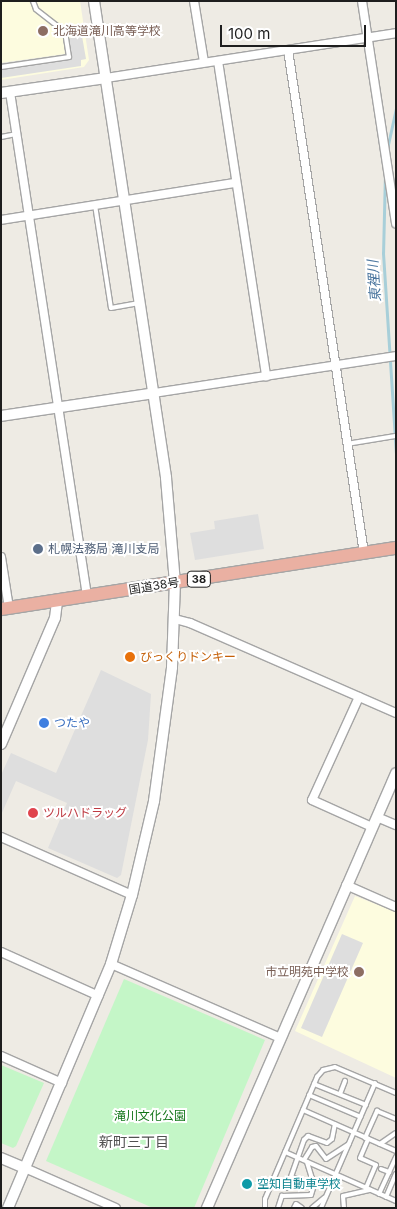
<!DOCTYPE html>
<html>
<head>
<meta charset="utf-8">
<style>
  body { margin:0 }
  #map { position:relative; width:397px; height:1209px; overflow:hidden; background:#eeebe4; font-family:Inter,"Noto Sans JP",sans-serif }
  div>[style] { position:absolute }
  .education>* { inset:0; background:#fdfcdf }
  .park>* { inset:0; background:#c4f6c7 }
  .parking>* { inset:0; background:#dedede }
  .stream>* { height:3px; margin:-1.5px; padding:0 1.5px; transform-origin:1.5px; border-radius:1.5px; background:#a8cfd9 }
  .roads { filter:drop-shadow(1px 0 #a5a5a5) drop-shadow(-1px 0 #a5a5a5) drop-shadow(0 1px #a5a5a5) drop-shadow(0 -1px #a5a5a5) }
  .service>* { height:4px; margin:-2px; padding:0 2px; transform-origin:2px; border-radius:2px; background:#fff }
  .minor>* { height:8px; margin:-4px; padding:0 4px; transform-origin:4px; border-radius:4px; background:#fff }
  .tertiary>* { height:10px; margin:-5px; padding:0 5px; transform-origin:5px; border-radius:5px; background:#fff }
  .trunk>* { height:12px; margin:-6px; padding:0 6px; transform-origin:6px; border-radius:6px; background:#eab0a2 }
  .dots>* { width:14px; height:14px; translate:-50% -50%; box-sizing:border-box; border:2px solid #fff; border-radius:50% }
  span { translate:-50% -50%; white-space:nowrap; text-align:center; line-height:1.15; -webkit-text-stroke:4px #fff; paint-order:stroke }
  .shield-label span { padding:1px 4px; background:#fff; border:1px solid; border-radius:4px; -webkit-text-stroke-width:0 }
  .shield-label { font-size:11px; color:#1e1e1e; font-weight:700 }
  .education-label { font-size:12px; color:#785e54 }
  .left { translate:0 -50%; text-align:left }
  .right { translate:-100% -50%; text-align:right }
  .service-label { font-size:12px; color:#4e5e75 }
  .street-label { font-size:12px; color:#1e1e1e }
  .food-label { font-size:12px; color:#c56008 }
  .shop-label { font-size:12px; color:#366cbe }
  .health-label { font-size:12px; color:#be3a42 }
  .park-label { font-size:12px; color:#137519 }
  .culture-label { font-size:12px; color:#0d838f }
  .water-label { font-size:14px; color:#4e78a0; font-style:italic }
  .neighbourhood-label { font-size:14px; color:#515151 }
  .frame { position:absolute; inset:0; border:2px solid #1e1e1e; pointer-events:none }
  .scale { position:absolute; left:220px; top:25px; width:146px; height:22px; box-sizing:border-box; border:2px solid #1e1e1e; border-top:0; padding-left:6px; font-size:15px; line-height:18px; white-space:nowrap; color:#1e1e1e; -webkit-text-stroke:4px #fff; paint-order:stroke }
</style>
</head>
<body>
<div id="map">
  <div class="education">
    <i style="clip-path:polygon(1px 1px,80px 1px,89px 60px,84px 67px,1px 80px)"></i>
    <i style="clip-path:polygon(355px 896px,396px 912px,396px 1078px,295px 1031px)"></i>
  </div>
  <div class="park">
    <i style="clip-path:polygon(124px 979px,265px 1040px,194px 1208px,153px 1208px,46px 1161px)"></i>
    <i style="clip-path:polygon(1px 1065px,44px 1083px,16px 1146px,13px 1148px,1px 1143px)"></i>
  </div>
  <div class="parking">
    <i style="clip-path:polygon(82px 36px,86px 59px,81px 60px,81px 66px,1px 78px,1px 63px,65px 54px,63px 39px)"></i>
    <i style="clip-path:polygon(258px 514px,264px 549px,195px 560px,190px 533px,215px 529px,214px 521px)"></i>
    <i style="clip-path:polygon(101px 670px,151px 694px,148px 740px,121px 875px,117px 878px,48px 848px,67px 803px,16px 781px,1px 815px,1px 775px,11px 753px,56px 773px)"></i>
    <i style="clip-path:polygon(342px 934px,363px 943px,322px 1037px,301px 1028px)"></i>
  </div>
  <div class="stream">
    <i style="left:387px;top:149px;width:42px;rotate:-77.6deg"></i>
    <i style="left:385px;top:173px;width:80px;rotate:91.4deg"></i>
    <i style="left:383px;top:253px;width:200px;rotate:86.3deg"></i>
  </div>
  <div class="roads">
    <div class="service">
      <i style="left:1px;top:67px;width:69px;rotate:-8.4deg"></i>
      <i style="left:69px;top:57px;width:25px;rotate:-99deg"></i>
      <i style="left:65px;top:32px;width:37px;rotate:-142deg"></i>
      <i style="left:36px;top:9px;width:9px;rotate:-111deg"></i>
      <i style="left:1px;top:137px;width:15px;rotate:-11deg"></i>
      <i style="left:95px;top:205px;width:104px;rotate:81.2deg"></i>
      <i style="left:111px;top:308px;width:27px;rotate:-10deg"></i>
      <i style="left:347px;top:444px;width:50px;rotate:-9.3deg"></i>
      <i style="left:314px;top:1084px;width:56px;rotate:22deg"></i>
      <i style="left:340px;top:1094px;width:14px;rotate:-69deg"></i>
      <i style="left:309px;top:1095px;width:56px;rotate:22.9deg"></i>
      <i style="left:303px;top:1110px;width:102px;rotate:23.8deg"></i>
      <i style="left:365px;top:1138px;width:30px;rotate:-66deg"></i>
      <i style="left:377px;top:1111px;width:21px;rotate:23deg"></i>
      <i style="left:380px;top:1144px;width:19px;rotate:-35deg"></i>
      <i style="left:285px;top:1152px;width:121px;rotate:23.8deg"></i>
      <i style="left:304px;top:1160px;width:15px;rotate:-58deg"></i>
      <i style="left:312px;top:1147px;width:4px;rotate:-14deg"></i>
      <i style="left:316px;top:1146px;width:16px;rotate:52deg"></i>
      <i style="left:326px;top:1159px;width:27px;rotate:-33deg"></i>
      <i style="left:381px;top:1169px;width:9px;rotate:21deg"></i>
      <i style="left:292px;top:1177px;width:10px;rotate:24deg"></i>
      <i style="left:287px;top:1188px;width:51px;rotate:-70.5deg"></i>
      <i style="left:304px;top:1140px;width:6px;rotate:-45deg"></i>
      <i style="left:308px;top:1136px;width:20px;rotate:20deg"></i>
      <i style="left:327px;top:1143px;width:6px;rotate:-39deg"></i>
      <i style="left:332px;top:1139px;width:15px;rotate:-79deg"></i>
      <i style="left:366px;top:1188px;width:25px;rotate:-67deg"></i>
      <i style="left:376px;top:1165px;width:17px;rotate:-156deg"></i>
      <i style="left:360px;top:1158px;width:21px;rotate:-67deg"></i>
      <i style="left:379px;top:1194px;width:41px;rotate:-65.3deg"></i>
      <i style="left:386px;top:1197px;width:25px;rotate:-67deg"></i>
      <i style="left:265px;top:1208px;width:9px;rotate:-90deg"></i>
      <i style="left:265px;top:1199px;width:133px;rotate:-66.9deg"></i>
      <i style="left:317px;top:1077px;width:9px;rotate:-49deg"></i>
      <i style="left:323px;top:1070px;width:12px;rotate:-14deg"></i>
      <i style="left:335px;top:1067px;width:66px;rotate:23.1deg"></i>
      <i style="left:278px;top:1208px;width:13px;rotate:-72deg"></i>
      <i style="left:282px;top:1196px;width:29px;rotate:-2deg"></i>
      <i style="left:311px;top:1195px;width:10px;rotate:-73deg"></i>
      <i style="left:314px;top:1185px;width:24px;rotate:-107deg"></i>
      <i style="left:294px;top:1208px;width:4px;rotate:-63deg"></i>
      <i style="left:296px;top:1204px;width:7px;rotate:34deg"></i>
      <i style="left:312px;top:1208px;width:16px;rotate:-40deg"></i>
      <i style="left:321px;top:1208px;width:136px;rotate:-66.6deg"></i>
      <i style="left:344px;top:1208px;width:12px;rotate:-95deg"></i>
      <i style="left:343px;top:1196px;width:28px;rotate:-13deg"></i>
    </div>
    <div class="minor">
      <i style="left:194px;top:1px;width:62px;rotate:80.7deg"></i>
      <i style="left:362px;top:1px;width:225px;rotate:81.3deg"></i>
      <i style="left:288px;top:50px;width:509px;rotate:81.41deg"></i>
      <i style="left:218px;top:61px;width:319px;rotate:81.3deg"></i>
      <i style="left:106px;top:78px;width:293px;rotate:-8.8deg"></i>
      <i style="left:10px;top:92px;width:510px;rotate:81.31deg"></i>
      <i style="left:1px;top:220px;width:237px;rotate:-9deg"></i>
      <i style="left:154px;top:393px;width:245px;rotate:-8.7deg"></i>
      <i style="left:1px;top:557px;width:52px;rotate:81.1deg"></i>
      <i style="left:175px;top:619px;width:16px;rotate:15deg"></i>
      <i style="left:190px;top:623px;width:225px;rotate:23.6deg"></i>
      <i style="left:359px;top:697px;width:113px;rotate:114.5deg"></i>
      <i style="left:312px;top:800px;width:66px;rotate:24.2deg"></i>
      <i style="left:377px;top:817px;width:21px;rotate:23deg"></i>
      <i style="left:1px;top:837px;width:143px;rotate:23.9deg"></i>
      <i style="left:346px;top:885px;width:55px;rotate:23.7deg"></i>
      <i style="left:1px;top:952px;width:107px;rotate:24.2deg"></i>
      <i style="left:111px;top:964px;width:184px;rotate:23.6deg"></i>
      <i style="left:1px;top:1056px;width:67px;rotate:23.9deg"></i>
      <i style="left:25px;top:1168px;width:99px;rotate:23.7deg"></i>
    </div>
    <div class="tertiary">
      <i style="left:1px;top:93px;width:106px;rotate:-8.1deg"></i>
      <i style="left:1px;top:416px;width:155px;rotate:-8.5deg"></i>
      <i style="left:1px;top:744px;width:137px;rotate:-66.8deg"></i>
      <i style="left:55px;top:618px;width:17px;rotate:-83deg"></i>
      <i style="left:1px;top:1158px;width:26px;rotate:23deg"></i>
      <i style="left:8px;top:1208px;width:265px;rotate:-67.1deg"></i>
      <i style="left:111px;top:964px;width:72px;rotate:-73.1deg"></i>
      <i style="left:132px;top:895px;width:97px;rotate:-76.8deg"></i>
      <i style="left:154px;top:801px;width:135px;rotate:-82.3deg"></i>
      <i style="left:172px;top:667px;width:84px;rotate:-88deg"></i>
      <i style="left:175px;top:583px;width:106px;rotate:-94.9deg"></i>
      <i style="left:166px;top:477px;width:481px;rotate:-98.6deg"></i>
      <i style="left:207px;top:1208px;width:474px;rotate:-66.5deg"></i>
    </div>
    <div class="trunk">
      <i style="left:1px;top:609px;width:400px;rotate:-8.8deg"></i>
    </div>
  </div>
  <div class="dots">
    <i style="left:43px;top:31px;background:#8d6e63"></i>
    <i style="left:38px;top:549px;background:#5c6f8a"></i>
    <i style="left:130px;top:657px;background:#e8710a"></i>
    <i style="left:44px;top:723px;background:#3f7fe0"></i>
    <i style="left:33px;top:813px;background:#e0444e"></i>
    <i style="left:359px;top:972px;background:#8d6e63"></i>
    <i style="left:247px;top:1184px;background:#0f9aa8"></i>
  </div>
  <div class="shield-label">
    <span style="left:199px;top:579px">38</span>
  </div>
  <div class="education-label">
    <span class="left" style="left:53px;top:31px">北海道滝川高等学校</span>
    <span class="right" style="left:349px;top:972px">市立明苑中学校</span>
  </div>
  <div class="service-label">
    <span class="left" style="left:48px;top:549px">札幌法務局 滝川支局</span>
  </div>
  <div class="street-label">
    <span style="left:154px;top:586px;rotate:-9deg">国道38号</span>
  </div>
  <div class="food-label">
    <span class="left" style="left:140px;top:657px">びっくりドンキー</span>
  </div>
  <div class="shop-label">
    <span class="left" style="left:54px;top:723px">つたや</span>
  </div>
  <div class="health-label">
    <span class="left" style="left:43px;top:813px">ツルハドラッグ</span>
  </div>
  <div class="park-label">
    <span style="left:150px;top:1116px">滝川文化公園</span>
  </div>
  <div class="culture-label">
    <span class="left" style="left:257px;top:1184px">空知自動車学校</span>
  </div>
  <div class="water-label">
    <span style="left:374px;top:281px;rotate:-94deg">東裡川</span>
  </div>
  <div class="neighbourhood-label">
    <span style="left:134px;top:1142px">新町三丁目</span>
  </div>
  <div class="frame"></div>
  <div class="scale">100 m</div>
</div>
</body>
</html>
